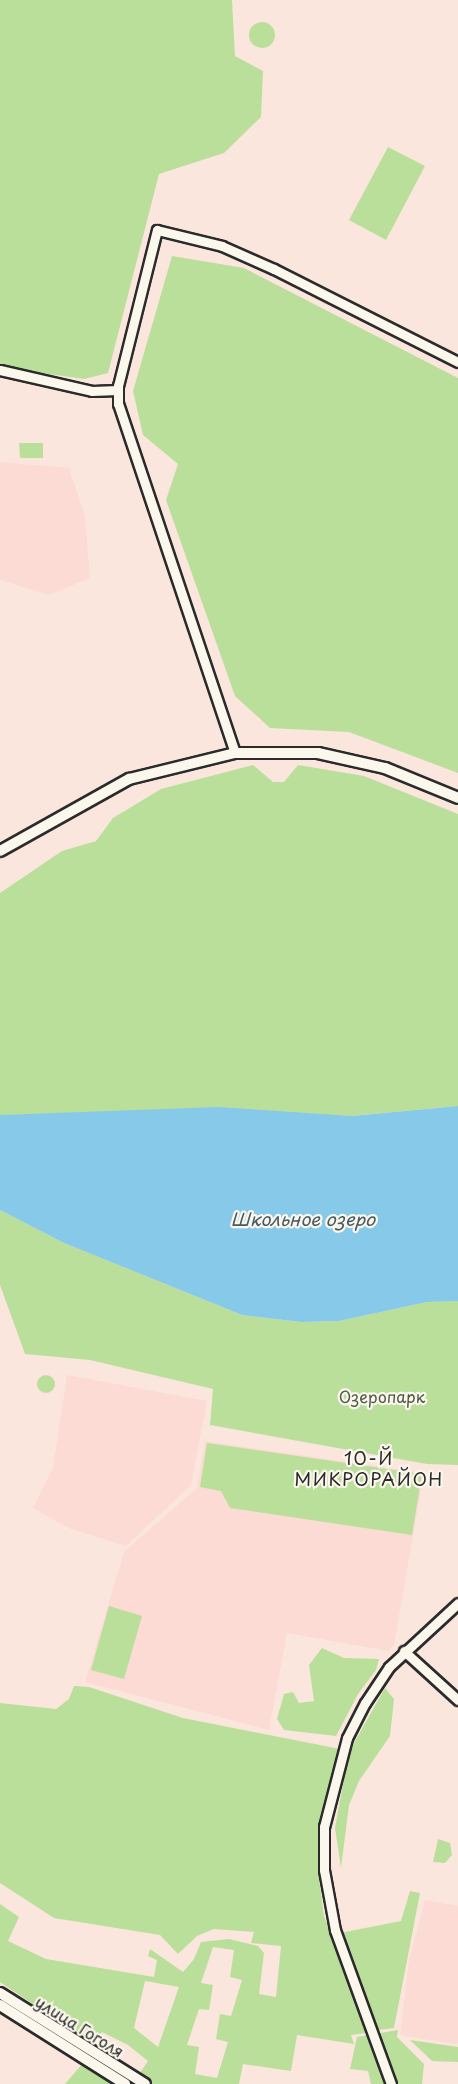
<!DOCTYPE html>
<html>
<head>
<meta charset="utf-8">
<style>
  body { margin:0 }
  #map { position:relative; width:458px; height:2084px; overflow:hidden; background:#fbe6de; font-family:"Playpen Sans",sans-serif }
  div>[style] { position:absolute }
  .built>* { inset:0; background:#fbdbd4 }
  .green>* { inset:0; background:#badf9a }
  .round { border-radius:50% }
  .water>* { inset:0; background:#87c9e8 }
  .roads { filter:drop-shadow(2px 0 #2b2b2b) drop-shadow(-2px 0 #2b2b2b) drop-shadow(0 2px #2b2b2b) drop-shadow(0 -2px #2b2b2b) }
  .minor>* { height:9px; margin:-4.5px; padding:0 4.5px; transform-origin:4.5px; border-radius:4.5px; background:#fbf7ec }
  .tertiary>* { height:10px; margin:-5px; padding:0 5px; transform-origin:5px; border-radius:5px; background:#fbf7ec }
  span { translate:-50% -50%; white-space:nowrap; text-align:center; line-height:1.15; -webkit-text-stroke:4.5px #fbf7ec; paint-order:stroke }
  .park-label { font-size:16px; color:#4f5847 }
  .street-label { font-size:16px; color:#2b2b2b }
  .water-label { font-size:18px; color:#475a64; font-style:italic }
  .neighbourhood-label { font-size:18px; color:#2b2b2b; letter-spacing:1.5px }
</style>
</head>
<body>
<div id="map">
  <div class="built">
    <i style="clip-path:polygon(0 462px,69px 468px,85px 517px,90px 578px,49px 595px,0 580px)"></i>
    <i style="clip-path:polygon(67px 1375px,207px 1401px,191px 1485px,126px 1546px,68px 1528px,33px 1508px,53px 1468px)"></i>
    <i style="clip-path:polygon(205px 1441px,424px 1473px,394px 1645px,388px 1651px,287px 1633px,269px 1730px,85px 1682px,124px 1552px,197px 1488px)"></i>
    <i style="clip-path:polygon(425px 1900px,458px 1906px,458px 2043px,453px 2044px,400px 2035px,409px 1960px)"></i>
  </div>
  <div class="green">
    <i style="clip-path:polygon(0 0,232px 0,235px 56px,263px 71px,261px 117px,224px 153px,159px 174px,108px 373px,84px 379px,0 367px)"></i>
    <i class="round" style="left:249px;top:22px;width:26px;height:26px"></i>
    <i style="clip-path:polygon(388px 147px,425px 166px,386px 240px,349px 220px)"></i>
    <i style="clip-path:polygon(172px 256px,244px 268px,458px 378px,458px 773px,349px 732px,270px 728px,235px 696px,166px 500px,178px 464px,143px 435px,133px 391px)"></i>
    <i style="clip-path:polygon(19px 443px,43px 443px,43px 458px,20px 458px)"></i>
    <i style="clip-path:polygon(253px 765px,273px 782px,284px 782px,298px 765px,364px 776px,458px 814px,458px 1106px,352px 1116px,249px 1112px,0 1115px,0 893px,62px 851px,96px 841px,113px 818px,161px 789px)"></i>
    <i style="clip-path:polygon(0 1210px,64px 1243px,242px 1315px,301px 1322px,339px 1321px,427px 1302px,458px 1301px,458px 1465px,427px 1464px,210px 1425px,213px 1389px,90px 1360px,25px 1354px,0 1285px)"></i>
    <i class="round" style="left:37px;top:1375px;width:18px;height:18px"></i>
    <i style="clip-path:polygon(207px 1443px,422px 1474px,412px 1535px,230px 1508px,221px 1491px,200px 1487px)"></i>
    <i style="clip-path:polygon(109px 1606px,142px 1616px,124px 1679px,91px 1670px)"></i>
    <i style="clip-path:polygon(322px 1648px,344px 1658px,379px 1659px,376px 1670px,358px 1694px,336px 1736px,284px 1730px,277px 1719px,284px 1694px,293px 1692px,299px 1703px,314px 1701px,309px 1665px)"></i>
    <i style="clip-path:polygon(evenodd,74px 1686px,89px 1687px,183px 1718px,345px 1750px,323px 1827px,318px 1871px,324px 1916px,366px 2033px,351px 2035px,354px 2044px,297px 2035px,291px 2071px,243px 2064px,239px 2084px,145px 2084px,136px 2079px,148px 2061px,128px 2045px,102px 2032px,94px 2045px,0 1982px,0 1904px,19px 1917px,8px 1941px,46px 1959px,154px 1977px,157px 1960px,148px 1956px,150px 1949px,183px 1972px,194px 1959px,201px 1942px,229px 1939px,258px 1946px,264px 1953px,259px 1994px,276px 1997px,281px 1946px,251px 1943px,254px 1932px,214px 1929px,197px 1936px,178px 1954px,160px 1935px,54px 1918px,0 1883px,0 1703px,56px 1709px,69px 1699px,74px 1686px,213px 1947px,234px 1950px,230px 1977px,242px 1980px,231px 2016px,220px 2014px,216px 2039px,228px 2042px,217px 2078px,195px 2074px,199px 2047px,187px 2045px,199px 2009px,209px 2010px,213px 1985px,201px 1983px,213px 1947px,74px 1686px,145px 1981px,179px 1987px,158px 2047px,134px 2028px,145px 1981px)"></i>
    <i style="clip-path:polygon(385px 1688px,394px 1699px,390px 1736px,359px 1781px,349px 1805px,341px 1868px,335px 1828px,349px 1752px)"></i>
    <i style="clip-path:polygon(438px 1839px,450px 1843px,452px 1855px,445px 1863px,433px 1862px)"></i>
    <i style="clip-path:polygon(410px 1891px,420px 1893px,394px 2028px,372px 2031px,340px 1933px,401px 1921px)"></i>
    <i style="clip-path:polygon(398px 2030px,397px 2037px,424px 2064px,422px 2084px,371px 2084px,368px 2071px,350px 2069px,357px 2037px)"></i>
    <i style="clip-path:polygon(410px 2040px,458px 2047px,458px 2062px,432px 2061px)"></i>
    <i style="clip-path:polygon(83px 2063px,115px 2084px,65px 2084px)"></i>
  </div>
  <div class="water">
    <i style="clip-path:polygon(458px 1106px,458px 1301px,427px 1302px,339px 1321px,301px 1322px,242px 1315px,64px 1243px,0 1210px,0 1115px,218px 1107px,352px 1116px)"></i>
  </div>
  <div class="roads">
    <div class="minor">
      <i style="left:0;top:370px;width:94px;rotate:12.9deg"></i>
      <i style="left:92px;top:391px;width:26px;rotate:-2deg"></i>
      <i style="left:235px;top:753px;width:368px;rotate:-108.5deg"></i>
      <i style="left:118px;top:404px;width:18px;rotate:-90deg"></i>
      <i style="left:118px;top:386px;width:161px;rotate:-76deg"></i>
      <i style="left:157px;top:230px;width:67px;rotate:13.8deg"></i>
      <i style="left:222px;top:246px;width:57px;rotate:23.9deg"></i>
      <i style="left:274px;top:269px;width:206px;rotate:26.8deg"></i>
      <i style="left:404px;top:1651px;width:73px;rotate:42.2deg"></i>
      <i style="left:391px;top:2084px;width:164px;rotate:-110deg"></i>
      <i style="left:335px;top:1930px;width:61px;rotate:-100.4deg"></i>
      <i style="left:324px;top:1870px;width:43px;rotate:-90deg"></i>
      <i style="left:324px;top:1827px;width:92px;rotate:-75.5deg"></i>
      <i style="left:347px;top:1738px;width:39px;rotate:-63deg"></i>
      <i style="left:365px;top:1703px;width:43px;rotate:-56.3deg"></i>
      <i style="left:389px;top:1667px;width:94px;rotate:-42.8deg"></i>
    </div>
    <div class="tertiary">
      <i style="left:0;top:851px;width:148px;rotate:-29.2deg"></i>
      <i style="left:129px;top:779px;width:109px;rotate:-13.8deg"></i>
      <i style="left:235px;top:753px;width:83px"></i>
      <i style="left:318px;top:753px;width:69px;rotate:12.6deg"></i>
      <i style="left:385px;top:768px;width:79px;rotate:22.3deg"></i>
      <i style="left:0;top:1993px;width:171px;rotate:32.1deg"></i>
      <i style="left:0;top:2005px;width:148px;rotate:32.3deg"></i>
    </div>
  </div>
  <div class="park-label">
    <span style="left:382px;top:1396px">Озеропарк</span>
  </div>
  <div class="street-label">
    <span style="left:80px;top:2026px;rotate:32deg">улица Гоголя</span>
  </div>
  <div class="water-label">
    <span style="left:303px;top:1219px">Школьное озеро</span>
  </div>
  <div class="neighbourhood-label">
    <span style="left:369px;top:1469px">10-Й<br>МИКРОРАЙОН</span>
  </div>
</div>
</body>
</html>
